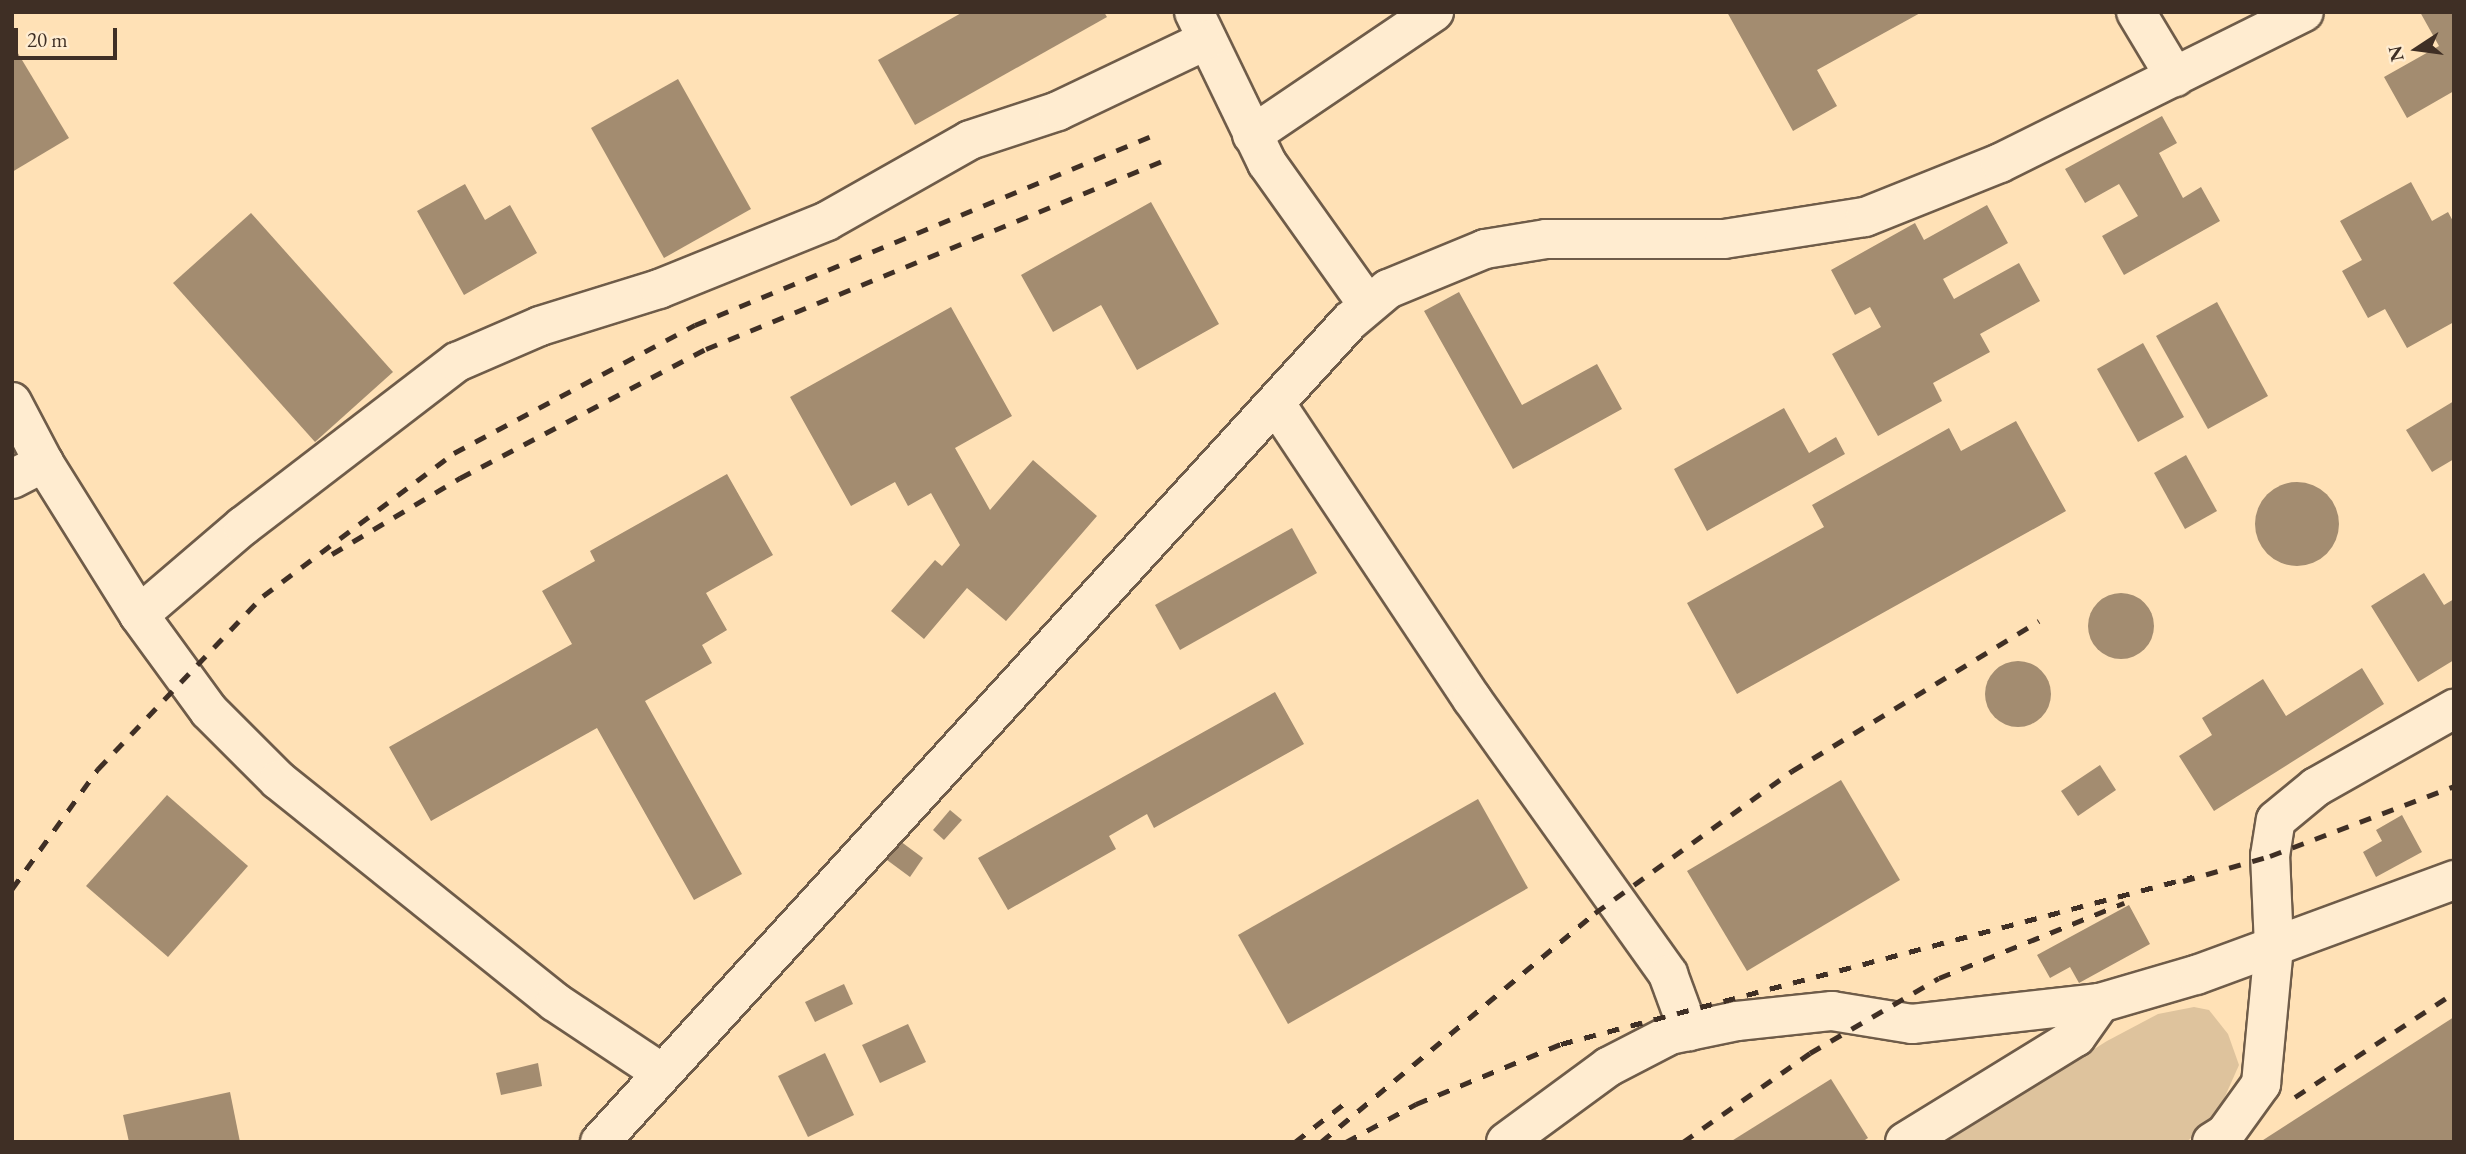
<!DOCTYPE html>
<html>
<head>
<meta charset="utf-8">
<style>
  body { margin:0 }
  #map { position:relative; width:2466px; height:1154px; overflow:hidden; background:#ffe1b6; font-family:"EB Garamond",serif }
  div>[style] { position:absolute }
  .green>* { inset:0; background:#dec39d }
  .building>* { inset:0; background:#a38c70 }
  .round { border-radius:50% }
  .roads { filter:drop-shadow(2px 0 #6f5c49) drop-shadow(-2px 0 #6f5c49) drop-shadow(0 2px #6f5c49) drop-shadow(0 -2px #6f5c49) }
  .minor>* { height:38px; margin:-19px; padding:0 19px; transform-origin:19px; border-radius:19px; background:#ffecd0 }
  .rail>* { height:5px; margin-top:-2.5px; transform-origin:0; background:repeating-linear-gradient(90deg,#3f2f25 0 12px,transparent 0 24px) }
  span { translate:-50% -50%; white-space:nowrap; text-align:center; line-height:1.15; -webkit-text-stroke:6px #ffecd0; paint-order:stroke }
  .frame { position:absolute; inset:0; border:14px solid #3f2f25; pointer-events:none }
  .north { position:absolute; left:2382px; top:14px; width:70px; height:70px; -webkit-text-stroke:5px #ffecd0; paint-order:stroke; rotate:257deg; font-size:19px; font-weight:700; line-height:28px; text-align:center; color:#3f2f25 }
  .north::after { content:''; display:block; margin:auto; width:24px; height:32px; background:#3f2f25; clip-path:polygon(50% 0,100% 100%,50% 72%,0 100%) }
  .scale { position:absolute; left:14px; top:28px; width:103px; height:32px; box-sizing:border-box; border:4px solid #3f2f25; border-top:0; padding-left:9px; font-size:21px; line-height:24px; white-space:nowrap; color:#3f2f25; -webkit-text-stroke:5px #ffecd0; paint-order:stroke }
</style>
</head>
<body>
<div id="map">
  <div class="green">
    <i style="clip-path:polygon(2194px 1007px,2209px 1010px,2228px 1034px,2239px 1065px,2215px 1119px,2186px 1142px,1946px 1142px,2107px 1041px,2158px 1014px)"></i>
  </div>
  <div class="building">
    <i style="clip-path:polygon(963px 12px,1104px 12px,1107px 17px,915px 125px,878px 60px)"></i>
    <i style="clip-path:polygon(1727px 12px,1786px 14px,1922px 12px,1817px 70px,1837px 106px,1793px 131px)"></i>
    <i style="clip-path:polygon(2420px 12px,2454px 12px,2454px 91px,2407px 118px,2384px 77px,2439px 46px)"></i>
    <i style="clip-path:polygon(16px 50px,69px 138px,12px 172px,12px 52px)"></i>
    <i style="clip-path:polygon(678px 79px,751px 209px,664px 258px,591px 128px)"></i>
    <i style="clip-path:polygon(2162px 116px,2177px 143px,2159px 153px,2183px 198px,2201px 187px,2220px 221px,2124px 275px,2102px 236px,2138px 216px,2119px 184px,2085px 203px,2065px 169px)"></i>
    <i style="clip-path:polygon(2411px 182px,2432px 221px,2448px 212px,2454px 223px,2454px 322px,2407px 348px,2385px 309px,2368px 318px,2342px 271px,2362px 260px,2340px 221px)"></i>
    <i style="clip-path:polygon(465px 184px,485px 220px,510px 205px,537px 253px,464px 295px,417px 211px)"></i>
    <i style="clip-path:polygon(1151px 202px,1219px 324px,1137px 370px,1101px 305px,1053px 332px,1021px 275px)"></i>
    <i style="clip-path:polygon(1987px 205px,2008px 243px,1943px 279px,1954px 299px,2019px 263px,2040px 301px,1980px 334px,1990px 352px,1933px 383px,1942px 401px,1878px 436px,1832px 354px,1881px 327px,1870px 307px,1855px 315px,1831px 270px,1915px 223px,1924px 240px)"></i>
    <i style="clip-path:polygon(251px 213px,393px 372px,315px 442px,173px 283px)"></i>
    <i style="clip-path:polygon(1459px 292px,1522px 405px,1597px 364px,1622px 409px,1513px 469px,1424px 311px)"></i>
    <i style="clip-path:polygon(2217px 302px,2268px 396px,2208px 429px,2156px 336px)"></i>
    <i style="clip-path:polygon(951px 307px,1012px 416px,955px 448px,990px 510px,1033px 460px,1097px 516px,1006px 621px,967px 588px,924px 639px,891px 611px,935px 560px,942px 566px,960px 545px,931px 493px,908px 506px,895px 482px,851px 506px,790px 397px)"></i>
    <i style="clip-path:polygon(2143px 343px,2184px 417px,2138px 442px,2097px 369px)"></i>
    <i style="clip-path:polygon(2454px 401px,2454px 459px,2432px 472px,2406px 430px)"></i>
    <i style="clip-path:polygon(1784px 408px,1809px 453px,1836px 437px,1845px 454px,1707px 531px,1674px 469px)"></i>
    <i style="clip-path:polygon(2016px 421px,2066px 511px,1737px 694px,1687px 603px,1824px 527px,1812px 505px,1949px 428px,1961px 451px)"></i>
    <i style="clip-path:polygon(2186px 455px,2217px 511px,2185px 529px,2154px 473px)"></i>
    <i style="clip-path:polygon(727px 474px,773px 555px,706px 593px,727px 630px,702px 645px,712px 663px,645px 701px,742px 874px,694px 900px,597px 728px,431px 821px,389px 747px,572px 644px,542px 591px,595px 561px,590px 551px)"></i>
    <i class="round" style="left:2255px;top:482px;width:84px;height:84px"></i>
    <i style="clip-path:polygon(1292px 528px,1317px 573px,1180px 650px,1155px 605px)"></i>
    <i style="clip-path:polygon(2424px 573px,2444px 605px,2454px 599px,2454px 660px,2418px 682px,2371px 606px)"></i>
    <i class="round" style="left:2088px;top:593px;width:66px;height:66px"></i>
    <i class="round" style="left:1985px;top:661px;width:66px;height:66px"></i>
    <i style="clip-path:polygon(2362px 668px,2384px 704px,2214px 811px,2179px 756px,2212px 735px,2202px 718px,2263px 679px,2286px 716px)"></i>
    <i style="clip-path:polygon(1275px 692px,1304px 744px,1154px 828px,1147px 814px,1109px 836px,1116px 849px,1008px 910px,978px 858px)"></i>
    <i style="clip-path:polygon(2100px 765px,2116px 790px,2078px 816px,2061px 791px)"></i>
    <i style="clip-path:polygon(1841px 780px,1900px 880px,1747px 971px,1687px 871px)"></i>
    <i style="clip-path:polygon(167px 795px,248px 866px,168px 957px,86px 886px)"></i>
    <i style="clip-path:polygon(1478px 799px,1528px 888px,1288px 1024px,1238px 935px)"></i>
    <i style="clip-path:polygon(950px 810px,962px 820px,944px 840px,933px 830px)"></i>
    <i style="clip-path:polygon(2402px 815px,2422px 852px,2376px 877px,2363px 852px,2382px 841px,2376px 830px)"></i>
    <i style="clip-path:polygon(900px 841px,923px 858px,910px 877px,887px 860px)"></i>
    <i style="clip-path:polygon(2129px 905px,2150px 944px,2079px 983px,2070px 967px,2050px 978px,2037px 955px)"></i>
    <i style="clip-path:polygon(844px 984px,853px 1004px,815px 1022px,805px 1002px)"></i>
    <i style="clip-path:polygon(2454px 1017px,2454px 1142px,2260px 1142px)"></i>
    <i style="clip-path:polygon(908px 1024px,926px 1062px,880px 1083px,862px 1045px)"></i>
    <i style="clip-path:polygon(825px 1053px,854px 1115px,808px 1137px,778px 1076px)"></i>
    <i style="clip-path:polygon(538px 1063px,542px 1086px,501px 1095px,496px 1073px)"></i>
    <i style="clip-path:polygon(1831px 1079px,1868px 1138px,1862px 1142px,1730px 1142px)"></i>
    <i style="clip-path:polygon(230px 1092px,240px 1142px,129px 1142px,123px 1115px)"></i>
  </div>
  <div class="roads">
    <div class="minor">
      <i style="left:1194px;top:12px;width:168px;rotate:64.2deg"></i>
      <i style="left:1267px;top:163px;width:174px;rotate:54.6deg"></i>
      <i style="left:2136px;top:12px;width:76px;rotate:59deg"></i>
      <i style="left:1252px;top:135px;width:220px;rotate:-34.1deg"></i>
      <i style="left:12px;top:402px;width:69px;rotate:62.3deg"></i>
      <i style="left:44px;top:463px;width:179px;rotate:58deg"></i>
      <i style="left:139px;top:615px;width:119px;rotate:53.9deg"></i>
      <i style="left:209px;top:711px;width:98px;rotate:45deg"></i>
      <i style="left:278px;top:780px;width:355px;rotate:38.7deg"></i>
      <i style="left:555px;top:1002px;width:128px;rotate:33.6deg"></i>
      <i style="left:1276px;top:404px;width:354px;rotate:56.4deg"></i>
      <i style="left:1472px;top:699px;width:338px;rotate:54.5deg"></i>
      <i style="left:1668px;top:974px;width:61px;rotate:69.8deg"></i>
      <i style="left:12px;top:479px;width:36px;rotate:-27deg"></i>
      <i style="left:139px;top:615px;width:137px;rotate:-40.6deg"></i>
      <i style="left:243px;top:526px;width:270px;rotate:-37.5deg"></i>
      <i style="left:457px;top:362px;width:90px;rotate:-23.4deg"></i>
      <i style="left:540px;top:326px;width:125px;rotate:-17.3deg"></i>
      <i style="left:659px;top:289px;width:181px;rotate:-22deg"></i>
      <i style="left:827px;top:221px;width:164px;rotate:-29.5deg"></i>
      <i style="left:970px;top:140px;width:93px;rotate:-18.2deg"></i>
      <i style="left:1058px;top:111px;width:165px;rotate:-25.5deg"></i>
      <i style="left:600px;top:1142px;width:1112px;rotate:-47.59deg"></i>
      <i style="left:1350px;top:321px;width:50px;rotate:-40.1deg"></i>
      <i style="left:1388px;top:289px;width:105px;rotate:-22.4deg"></i>
      <i style="left:1485px;top:249px;width:62px;rotate:-9.3deg"></i>
      <i style="left:1546px;top:239px;width:178px"></i>
      <i style="left:1724px;top:239px;width:143px;rotate:-8.9deg"></i>
      <i style="left:1865px;top:217px;width:145px;rotate:-21.8deg"></i>
      <i style="left:2000px;top:163px;width:339px;rotate:-26.4deg"></i>
      <i style="left:1506px;top:1142px;width:127px;rotate:-36.3deg"></i>
      <i style="left:1608px;top:1067px;width:70px;rotate:-27.3deg"></i>
      <i style="left:1670px;top:1035px;width:68px;rotate:-11.8deg"></i>
      <i style="left:1737px;top:1021px;width:96px;rotate:-6deg"></i>
      <i style="left:1832px;top:1011px;width:81px;rotate:9.2deg"></i>
      <i style="left:1912px;top:1024px;width:189px;rotate:-6.4deg"></i>
      <i style="left:2100px;top:1003px;width:100px;rotate:-16.3deg"></i>
      <i style="left:2196px;top:975px;width:275px;rotate:-20.2deg"></i>
      <i style="left:1905px;top:1142px;width:201px;rotate:-31.6deg"></i>
      <i style="left:2076px;top:1037px;width:42px;rotate:-54.8deg"></i>
      <i style="left:2212px;top:1142px;width:15px;rotate:-32deg"></i>
      <i style="left:2225px;top:1134px;width:62px;rotate:-54.2deg"></i>
      <i style="left:2261px;top:1084px;width:139px;rotate:-84.6deg"></i>
      <i style="left:2274px;top:946px;width:90px;rotate:-92.5deg"></i>
      <i style="left:2270px;top:856px;width:36px;rotate:-81deg"></i>
      <i style="left:2276px;top:820px;width:52px;rotate:-39.5deg"></i>
      <i style="left:2316px;top:787px;width:159px;rotate:-29.5deg"></i>
    </div>
  </div>
  <div class="rail">
    <i style="left:332px;top:554px;width:149px;rotate:-30.7deg"></i>
    <i style="left:460px;top:478px;width:278px;rotate:-27.7deg"></i>
    <i style="left:706px;top:349px;width:500px;rotate:-22.4deg"></i>
    <i style="left:2183px;top:881px;width:91px;rotate:-16deg"></i>
    <i style="left:2270px;top:856px;width:197px;rotate:-20.8deg"></i>
    <i style="left:12px;top:889px;width:148px;rotate:-54.4deg"></i>
    <i style="left:98px;top:769px;width:239px;rotate:-46.4deg"></i>
    <i style="left:263px;top:596px;width:239px;rotate:-36.8deg"></i>
    <i style="left:454px;top:453px;width:273px;rotate:-28deg"></i>
    <i style="left:695px;top:325px;width:494px;rotate:-22.5deg"></i>
    <i style="left:2295px;top:1097px;width:190px;rotate:-33.2deg"></i>
    <i style="left:1295px;top:1142px;width:63px;rotate:-38deg"></i>
    <i style="left:1321px;top:1142px;width:357px;rotate:-39.9deg"></i>
    <i style="left:1595px;top:913px;width:243px;rotate:-35.8deg"></i>
    <i style="left:1792px;top:771px;width:289px;rotate:-31.3deg"></i>
    <i style="left:1346px;top:1142px;width:80px;rotate:-28.5deg"></i>
    <i style="left:1416px;top:1104px;width:157px;rotate:-22.5deg"></i>
    <i style="left:1561px;top:1044px;width:653px;rotate:-14.82deg"></i>
    <i style="left:1683px;top:1142px;width:155px;rotate:-35deg"></i>
    <i style="left:1810px;top:1053px;width:149px;rotate:-30.2deg"></i>
    <i style="left:1939px;top:978px;width:200px;rotate:-22.1deg"></i>
  </div>
  <div class="frame"></div>
  <div class="north">N</div>
  <div class="scale">20 m</div>
</div>
</body>
</html>
